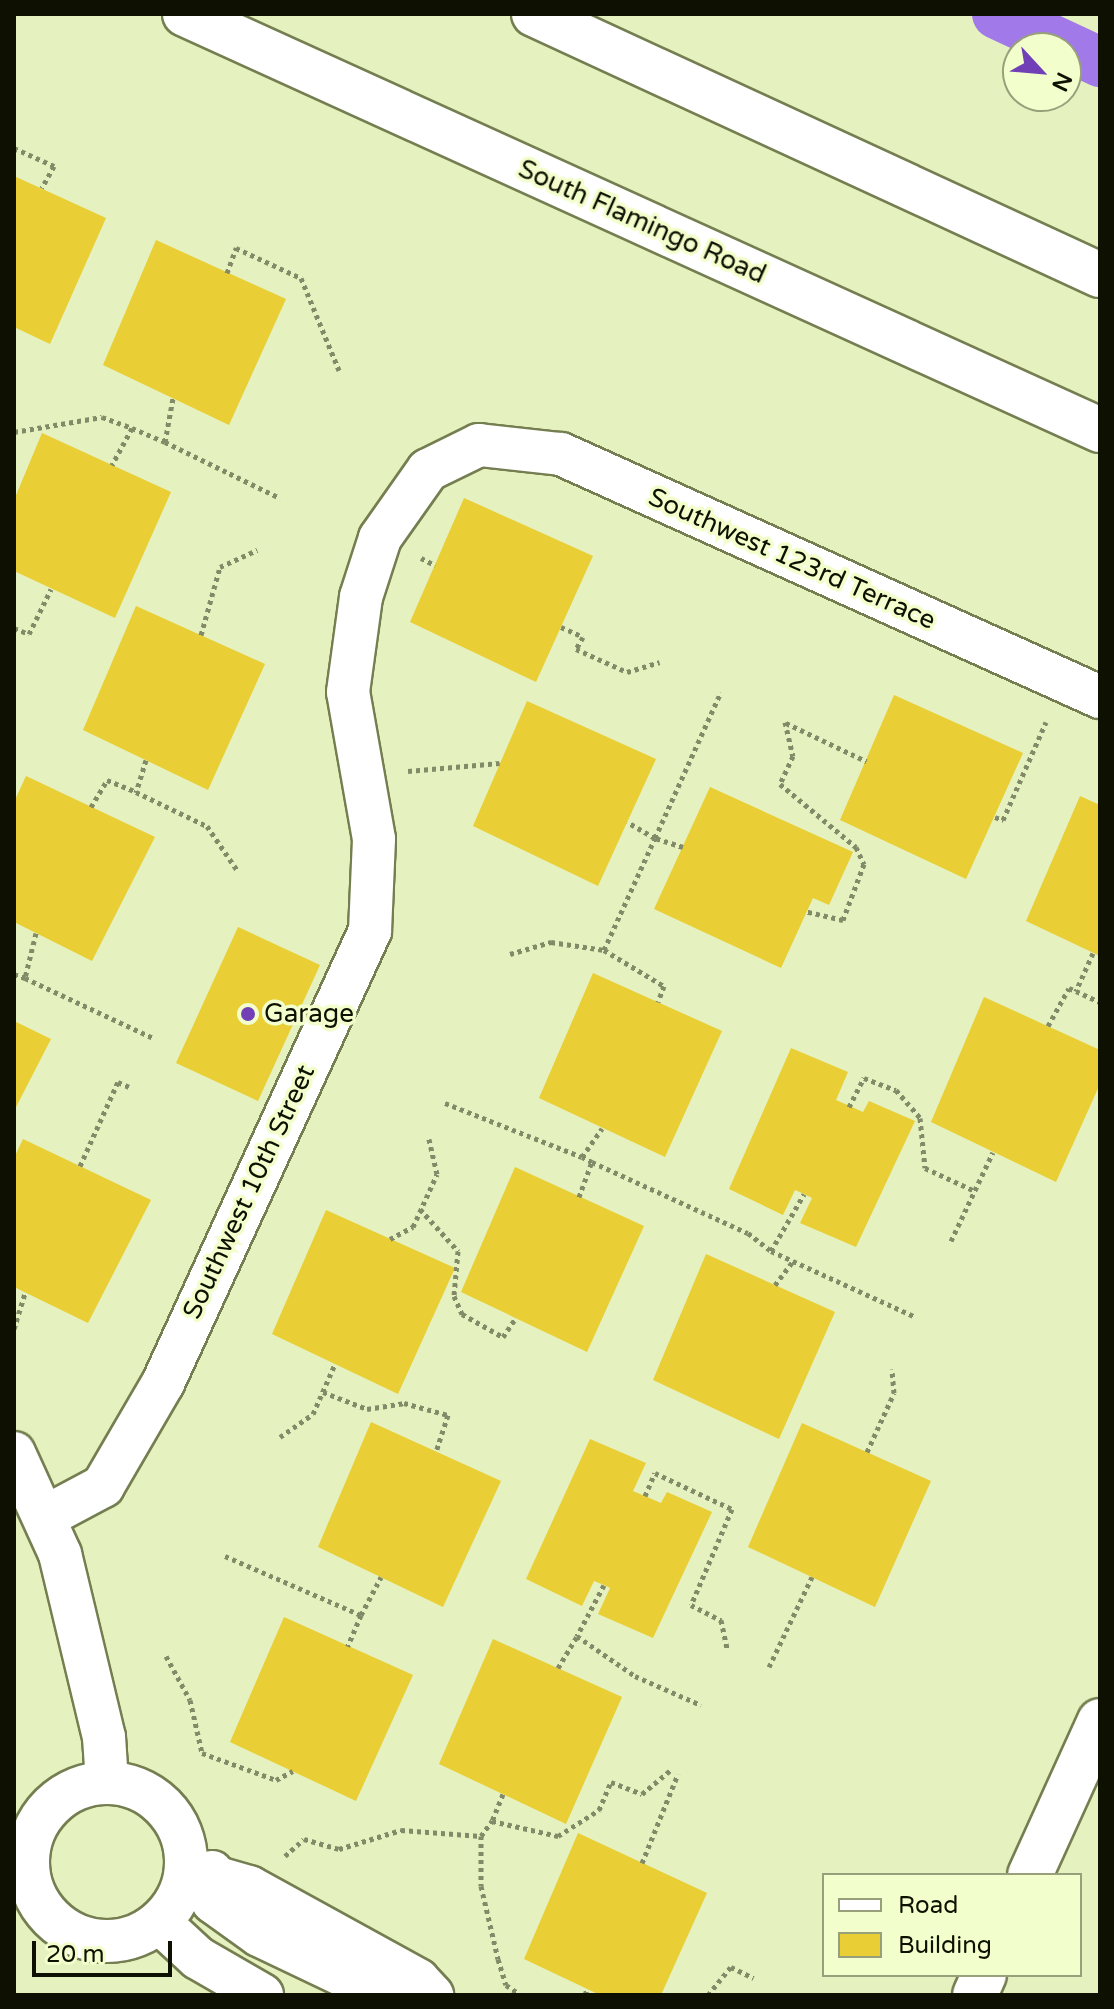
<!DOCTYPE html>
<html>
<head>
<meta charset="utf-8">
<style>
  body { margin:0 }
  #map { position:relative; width:1114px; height:2009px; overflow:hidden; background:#e5f1be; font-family:"Varela Round",sans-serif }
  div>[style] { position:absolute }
  .canal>* { height:50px; margin:-25px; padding:0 25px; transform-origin:25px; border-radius:25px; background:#a179e8 }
  .building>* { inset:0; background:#e9ce35 }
  .path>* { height:5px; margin-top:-2.5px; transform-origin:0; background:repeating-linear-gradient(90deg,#828a68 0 4px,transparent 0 8px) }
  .roads { filter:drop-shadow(2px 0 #747e50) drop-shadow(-2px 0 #747e50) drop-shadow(0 2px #747e50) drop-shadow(0 -2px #747e50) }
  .street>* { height:42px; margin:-21px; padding:0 21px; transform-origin:21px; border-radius:21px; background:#fff }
  .street>.ring { margin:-21px; padding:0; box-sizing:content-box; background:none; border:42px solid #fff; border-radius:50% }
  .secondary>* { height:44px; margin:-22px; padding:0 22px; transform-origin:22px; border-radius:22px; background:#fff }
  .highway>* { height:44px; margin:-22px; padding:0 22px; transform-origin:22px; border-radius:22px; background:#fff }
  .dots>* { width:22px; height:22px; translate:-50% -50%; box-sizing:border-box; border:4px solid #f2fecb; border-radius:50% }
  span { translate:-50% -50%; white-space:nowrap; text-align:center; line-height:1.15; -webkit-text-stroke:7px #f2fecb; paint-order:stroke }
  .street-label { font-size:26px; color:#0e1102 }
  .poi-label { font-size:26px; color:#0e1102 }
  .left { translate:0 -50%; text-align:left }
  .frame { position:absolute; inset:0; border:16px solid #0e1102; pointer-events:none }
  .legend { position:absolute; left:822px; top:1873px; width:260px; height:104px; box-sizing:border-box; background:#f2fecb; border:2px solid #979f7b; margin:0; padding:10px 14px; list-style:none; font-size:24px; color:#0e1102 }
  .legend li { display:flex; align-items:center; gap:16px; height:40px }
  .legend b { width:40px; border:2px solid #979f7b }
  .north { position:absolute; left:1002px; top:32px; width:80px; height:80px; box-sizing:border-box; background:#f2fecb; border:2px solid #979f7b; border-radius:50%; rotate:116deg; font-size:22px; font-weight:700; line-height:32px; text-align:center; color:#0e1102 }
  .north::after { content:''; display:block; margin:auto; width:28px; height:36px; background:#7140b7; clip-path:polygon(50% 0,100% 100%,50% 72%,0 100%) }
  .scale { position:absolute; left:32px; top:1941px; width:140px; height:36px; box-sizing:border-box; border:4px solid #0e1102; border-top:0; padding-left:10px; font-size:24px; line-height:28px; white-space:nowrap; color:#0e1102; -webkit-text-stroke:6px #f2fecb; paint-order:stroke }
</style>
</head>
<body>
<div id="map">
  <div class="canal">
    <i style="left:997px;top:14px;width:114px;rotate:25deg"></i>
  </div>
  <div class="building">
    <i style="clip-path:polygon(14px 176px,106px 218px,50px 344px,14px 327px)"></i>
    <i style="clip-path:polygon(156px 240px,286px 299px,229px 425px,103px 365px)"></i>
    <i style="clip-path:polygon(42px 433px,171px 492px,115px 618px,14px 571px,14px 500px)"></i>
    <i style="clip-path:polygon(464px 498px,593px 556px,536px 682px,410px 622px)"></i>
    <i style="clip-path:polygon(136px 606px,265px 664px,208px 790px,83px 730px)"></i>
    <i style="clip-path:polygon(894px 695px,1023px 753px,966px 879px,840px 820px)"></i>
    <i style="clip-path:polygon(527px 701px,656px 759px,598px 886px,473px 826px)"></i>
    <i style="clip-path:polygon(26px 776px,155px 837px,92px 961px,14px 922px,14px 802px)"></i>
    <i style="clip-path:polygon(710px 787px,853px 852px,829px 905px,813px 898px,781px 968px,654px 909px)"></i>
    <i style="clip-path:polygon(1080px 796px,1100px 805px,1100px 956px,1026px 921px)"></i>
    <i style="clip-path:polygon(238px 927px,320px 965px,258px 1101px,176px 1063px)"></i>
    <i style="clip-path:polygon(593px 973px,722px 1031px,665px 1157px,539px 1098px)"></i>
    <i style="clip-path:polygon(984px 997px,1100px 1050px,1100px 1084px,1056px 1182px,931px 1122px)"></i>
    <i style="clip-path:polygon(14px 1021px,51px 1039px,14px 1111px)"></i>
    <i style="clip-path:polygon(791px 1048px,848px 1072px,836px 1100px,863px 1112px,869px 1101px,915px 1121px,856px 1247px,800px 1223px,812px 1198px,804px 1194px,795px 1190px,783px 1215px,729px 1189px)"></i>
    <i style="clip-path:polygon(23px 1139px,151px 1200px,88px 1323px,14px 1287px,14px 1158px)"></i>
    <i style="clip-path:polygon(515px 1167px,644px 1226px,587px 1352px,461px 1292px)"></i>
    <i style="clip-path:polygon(326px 1210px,455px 1268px,398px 1394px,272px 1334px)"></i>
    <i style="clip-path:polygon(706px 1254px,835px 1312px,779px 1439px,653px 1380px)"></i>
    <i style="clip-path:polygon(371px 1422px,501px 1481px,443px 1607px,318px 1547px)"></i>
    <i style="clip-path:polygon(802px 1423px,931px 1481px,875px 1607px,748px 1547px)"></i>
    <i style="clip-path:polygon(590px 1439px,646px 1463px,633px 1491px,661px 1503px,667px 1492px,712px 1512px,653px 1638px,598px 1614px,610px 1588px,604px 1585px,594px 1581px,582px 1606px,526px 1579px)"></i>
    <i style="clip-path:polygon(284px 1617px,413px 1675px,356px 1801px,230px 1742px)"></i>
    <i style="clip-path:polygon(493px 1639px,622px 1697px,566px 1824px,439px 1764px)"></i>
    <i style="clip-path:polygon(578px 1833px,707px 1893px,661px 1995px,600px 1995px,524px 1959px)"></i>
  </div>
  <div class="path">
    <i style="left:14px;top:148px;width:44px;rotate:24.2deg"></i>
    <i style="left:54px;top:166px;width:25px;rotate:119deg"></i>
    <i style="left:227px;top:273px;width:27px;rotate:-70deg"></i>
    <i style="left:236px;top:248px;width:72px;rotate:24.8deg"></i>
    <i style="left:301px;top:278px;width:100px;rotate:67.6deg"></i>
    <i style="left:132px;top:428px;width:36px;rotate:23deg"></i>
    <i style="left:165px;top:442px;width:45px;rotate:-79.7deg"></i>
    <i style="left:14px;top:432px;width:89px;rotate:-9.7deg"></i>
    <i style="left:102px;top:417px;width:32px;rotate:20deg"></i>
    <i style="left:132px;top:428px;width:42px;rotate:118.4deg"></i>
    <i style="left:165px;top:442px;width:128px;rotate:26deg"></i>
    <i style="left:421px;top:558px;width:16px;rotate:27deg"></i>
    <i style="left:561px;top:627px;width:24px;rotate:24deg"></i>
    <i style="left:583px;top:637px;width:14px;rotate:120deg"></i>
    <i style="left:576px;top:649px;width:56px;rotate:24.3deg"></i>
    <i style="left:627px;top:672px;width:34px;rotate:-17deg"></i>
    <i style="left:14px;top:628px;width:16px;rotate:22deg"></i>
    <i style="left:29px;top:634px;width:50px;rotate:-63.9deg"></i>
    <i style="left:201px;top:635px;width:71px;rotate:-74.4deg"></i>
    <i style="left:220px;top:567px;width:41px;rotate:-24.7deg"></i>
    <i style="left:785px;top:722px;width:35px;rotate:77deg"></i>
    <i style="left:793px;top:756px;width:31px;rotate:115deg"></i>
    <i style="left:780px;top:784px;width:99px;rotate:39.7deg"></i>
    <i style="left:856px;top:847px;width:19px;rotate:65deg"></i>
    <i style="left:864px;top:864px;width:60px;rotate:110.6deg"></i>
    <i style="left:843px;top:920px;width:37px;rotate:-167deg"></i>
    <i style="left:786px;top:723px;width:89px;rotate:25.4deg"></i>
    <i style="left:146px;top:760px;width:34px;rotate:107deg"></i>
    <i style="left:136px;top:792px;width:79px;rotate:25.6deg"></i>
    <i style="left:207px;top:826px;width:53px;rotate:55.7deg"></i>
    <i style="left:408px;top:771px;width:92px;rotate:-5deg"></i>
    <i style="left:91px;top:807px;width:31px;rotate:-59deg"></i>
    <i style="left:107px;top:780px;width:31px;rotate:22deg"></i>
    <i style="left:995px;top:817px;width:9px;rotate:21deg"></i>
    <i style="left:1003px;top:820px;width:107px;rotate:-66.3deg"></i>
    <i style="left:683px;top:847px;width:29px;rotate:-162deg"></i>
    <i style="left:655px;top:838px;width:160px;rotate:-65.7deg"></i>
    <i style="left:36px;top:933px;width:46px;rotate:103.7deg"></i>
    <i style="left:25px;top:978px;width:141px;rotate:25.1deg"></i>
    <i style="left:604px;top:950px;width:123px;rotate:-65.5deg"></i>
    <i style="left:655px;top:838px;width:32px;rotate:-150deg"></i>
    <i style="left:1093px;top:953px;width:42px;rotate:114.1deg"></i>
    <i style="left:1076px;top:991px;width:26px;rotate:25deg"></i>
    <i style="left:510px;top:954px;width:43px;rotate:-16.3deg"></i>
    <i style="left:551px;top:942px;width:54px;rotate:8.6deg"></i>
    <i style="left:604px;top:950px;width:70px;rotate:31deg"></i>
    <i style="left:664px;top:986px;width:17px;rotate:111deg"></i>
    <i style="left:14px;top:974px;width:12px;rotate:20deg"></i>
    <i style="left:1048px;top:1026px;width:43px;rotate:-61.1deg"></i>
    <i style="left:1069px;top:988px;width:8px;rotate:23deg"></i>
    <i style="left:445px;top:1103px;width:147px;rotate:21.5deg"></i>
    <i style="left:582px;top:1157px;width:35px;rotate:-55deg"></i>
    <i style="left:849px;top:1107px;width:33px;rotate:-63deg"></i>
    <i style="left:864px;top:1078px;width:34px;rotate:21deg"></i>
    <i style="left:896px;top:1090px;width:37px;rotate:49deg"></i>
    <i style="left:920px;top:1118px;width:50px;rotate:84.3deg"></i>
    <i style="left:925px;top:1168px;width:55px;rotate:24.7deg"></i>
    <i style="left:592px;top:1162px;width:171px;rotate:24.5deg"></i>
    <i style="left:748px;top:1233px;width:29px;rotate:38deg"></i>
    <i style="left:771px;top:1251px;width:66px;rotate:-59.9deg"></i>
    <i style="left:80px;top:1166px;width:92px;rotate:-65.7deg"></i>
    <i style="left:118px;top:1082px;width:12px;rotate:24deg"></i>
    <i style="left:579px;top:1197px;width:37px;rotate:-70deg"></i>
    <i style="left:592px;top:1162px;width:11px;rotate:-153deg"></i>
    <i style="left:420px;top:1209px;width:57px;rotate:47.9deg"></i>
    <i style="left:458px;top:1251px;width:45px;rotate:95.1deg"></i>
    <i style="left:454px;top:1296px;width:20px;rotate:66deg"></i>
    <i style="left:462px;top:1314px;width:47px;rotate:29.3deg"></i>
    <i style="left:503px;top:1337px;width:23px;rotate:-56deg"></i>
    <i style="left:390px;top:1239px;width:26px;rotate:-28deg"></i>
    <i style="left:413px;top:1227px;width:58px;rotate:-65.6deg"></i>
    <i style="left:437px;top:1174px;width:36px;rotate:-103deg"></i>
    <i style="left:951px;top:1241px;width:98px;rotate:-64.7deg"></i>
    <i style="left:771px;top:1251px;width:159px;rotate:24.5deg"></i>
    <i style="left:775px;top:1285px;width:30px;rotate:-53deg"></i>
    <i style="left:14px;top:1329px;width:39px;rotate:-73deg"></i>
    <i style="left:323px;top:1392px;width:47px;rotate:21.1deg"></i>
    <i style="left:367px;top:1409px;width:37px;rotate:-9deg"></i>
    <i style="left:404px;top:1403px;width:46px;rotate:15.3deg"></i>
    <i style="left:448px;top:1415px;width:39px;rotate:108deg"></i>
    <i style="left:280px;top:1437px;width:40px;rotate:-34.9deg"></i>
    <i style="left:313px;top:1414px;width:55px;rotate:-66.3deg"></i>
    <i style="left:867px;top:1452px;width:65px;rotate:-65.4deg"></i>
    <i style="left:894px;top:1393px;width:24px;rotate:-95deg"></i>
    <i style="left:645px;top:1496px;width:25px;rotate:-67deg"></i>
    <i style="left:655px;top:1473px;width:85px;rotate:25.1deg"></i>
    <i style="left:732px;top:1509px;width:104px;rotate:113.1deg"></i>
    <i style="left:691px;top:1605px;width:34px;rotate:27deg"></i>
    <i style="left:721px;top:1620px;width:29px;rotate:78deg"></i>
    <i style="left:225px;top:1556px;width:148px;rotate:23.5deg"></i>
    <i style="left:361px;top:1615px;width:34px;rotate:113deg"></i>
    <i style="left:604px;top:1585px;width:58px;rotate:117.9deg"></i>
    <i style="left:577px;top:1636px;width:70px;rotate:34.6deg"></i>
    <i style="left:635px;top:1676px;width:72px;rotate:23.7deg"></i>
    <i style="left:361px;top:1615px;width:43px;rotate:-62.2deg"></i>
    <i style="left:166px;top:1656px;width:50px;rotate:61.4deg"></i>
    <i style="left:190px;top:1700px;width:54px;rotate:77.2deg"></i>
    <i style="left:202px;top:1753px;width:79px;rotate:20deg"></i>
    <i style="left:276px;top:1780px;width:19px;rotate:-28deg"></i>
    <i style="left:769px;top:1667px;width:100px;rotate:-64.5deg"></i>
    <i style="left:558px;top:1668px;width:37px;rotate:-59deg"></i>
    <i style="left:503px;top:1794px;width:29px;rotate:112deg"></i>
    <i style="left:492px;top:1821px;width:68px;rotate:12.8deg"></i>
    <i style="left:558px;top:1836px;width:49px;rotate:-32.4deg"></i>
    <i style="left:599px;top:1810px;width:30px;rotate:-67deg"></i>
    <i style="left:611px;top:1782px;width:33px;rotate:21deg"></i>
    <i style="left:642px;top:1794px;width:38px;rotate:-40deg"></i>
    <i style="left:481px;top:1836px;width:50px;rotate:90deg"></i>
    <i style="left:481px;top:1886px;width:75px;rotate:76.9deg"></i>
    <i style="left:498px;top:1959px;width:27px;rotate:73deg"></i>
    <i style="left:506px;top:1985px;width:18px;rotate:34deg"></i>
    <i style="left:285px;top:1856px;width:25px;rotate:-42deg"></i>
    <i style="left:304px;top:1839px;width:36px;rotate:16deg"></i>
    <i style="left:339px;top:1849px;width:65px;rotate:-17deg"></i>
    <i style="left:401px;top:1830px;width:80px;rotate:4.3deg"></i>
    <i style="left:481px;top:1836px;width:19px;rotate:-54deg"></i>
    <i style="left:642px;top:1863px;width:96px;rotate:-68deg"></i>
    <i style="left:585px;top:1995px;width:6px;rotate:-72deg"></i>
    <i style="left:708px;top:1995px;width:36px;rotate:-51deg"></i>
    <i style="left:731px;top:1967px;width:25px;rotate:26deg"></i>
  </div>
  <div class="roads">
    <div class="street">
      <i style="left:14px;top:1453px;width:111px;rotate:65.5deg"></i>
      <i style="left:60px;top:1554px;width:188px;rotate:76.5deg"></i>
      <i style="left:104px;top:1737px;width:45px;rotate:86.2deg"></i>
      <i style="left:45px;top:1517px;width:66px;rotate:-28.1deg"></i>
      <i style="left:103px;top:1486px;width:119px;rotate:-59.8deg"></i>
      <i style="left:163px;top:1383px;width:497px;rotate:-65.4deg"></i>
      <i style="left:370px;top:931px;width:92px;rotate:-87.5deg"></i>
      <i style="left:374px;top:839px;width:149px;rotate:-100deg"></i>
      <i style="left:348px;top:692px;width:96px;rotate:-82.2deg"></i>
      <i style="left:361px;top:597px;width:62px;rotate:-72.1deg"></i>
      <i style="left:380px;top:538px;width:83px;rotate:-54.8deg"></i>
      <i style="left:428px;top:470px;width:57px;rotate:-26.1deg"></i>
      <i style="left:479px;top:445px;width:82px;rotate:6.3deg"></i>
      <i style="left:561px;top:454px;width:591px;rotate:24.27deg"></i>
      <i class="ring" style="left:28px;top:1783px;width:116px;height:116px"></i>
      <i style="left:186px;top:1869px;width:66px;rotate:15.9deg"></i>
      <i style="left:249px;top:1887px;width:193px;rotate:28.8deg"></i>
      <i style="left:418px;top:1980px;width:21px;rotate:47deg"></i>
      <i style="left:212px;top:1872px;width:30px;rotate:88deg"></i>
      <i style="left:213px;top:1902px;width:57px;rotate:35.7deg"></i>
      <i style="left:259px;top:1935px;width:140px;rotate:25.5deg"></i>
      <i style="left:159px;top:1922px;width:53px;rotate:42.7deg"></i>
      <i style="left:198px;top:1958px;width:74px;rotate:30deg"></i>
    </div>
    <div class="secondary">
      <i style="left:1030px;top:1875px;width:169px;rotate:-65.6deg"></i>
      <i style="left:975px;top:1995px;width:22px;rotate:-66deg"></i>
    </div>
    <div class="highway">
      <i style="left:185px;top:14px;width:1005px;rotate:24.45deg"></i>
      <i style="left:534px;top:14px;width:623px;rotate:24.76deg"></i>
    </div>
  </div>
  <div class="dots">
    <i style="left:248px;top:1014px;background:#7140b7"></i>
  </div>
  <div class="street-label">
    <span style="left:642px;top:222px;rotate:24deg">South Flamingo Road</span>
    <span style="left:792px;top:559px;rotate:24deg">Southwest 123rd Terrace</span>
    <span style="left:249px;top:1192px;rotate:-65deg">Southwest 10th Street</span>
  </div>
  <div class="poi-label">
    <span class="left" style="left:264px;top:1014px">Garage</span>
  </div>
  <div class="frame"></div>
  <ul class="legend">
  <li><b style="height:10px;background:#fff"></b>Road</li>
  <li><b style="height:22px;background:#e9ce35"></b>Building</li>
  </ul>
  <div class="north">N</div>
  <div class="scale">20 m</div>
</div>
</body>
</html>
